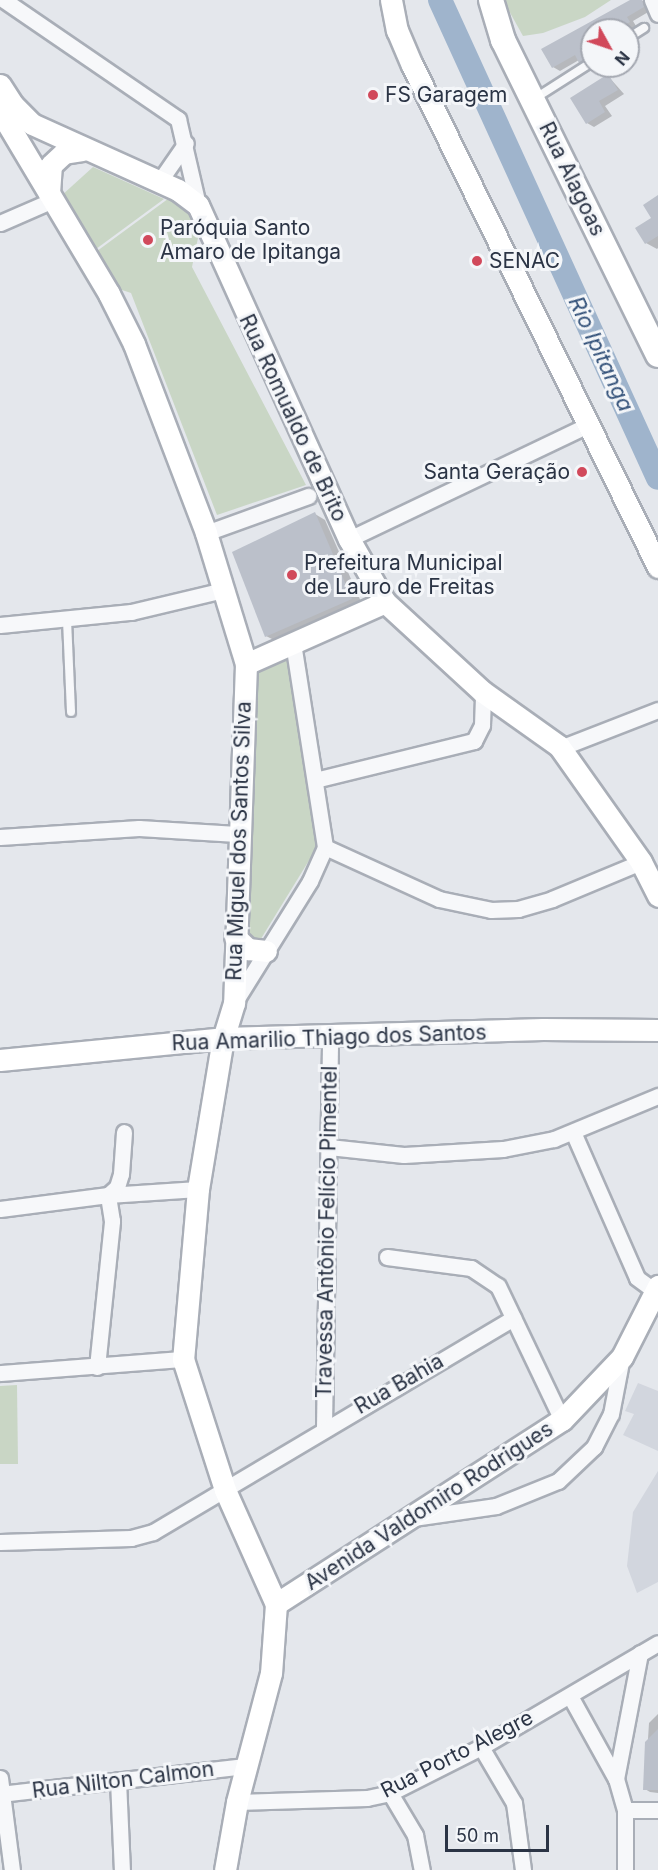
<!DOCTYPE html>
<html>
<head>
<meta charset="utf-8">
<style>
  body { margin:0 }
  #map { position:relative; width:658px; height:1870px; overflow:hidden; background:#e4e7ec; font-family:Inter,sans-serif }
  div>[style] { position:absolute }
  .built>* { inset:0; background:#d2d6de }
  .green>* { inset:0; background:#c9d6c5 }
  .shadow>* { inset:0; background:#0003 }
  .river>* { height:24px; margin:-12px; padding:0 12px; transform-origin:12px; border-radius:12px; background:#9fb4cc }
  .building>* { inset:0; background:#bbc0ca }
  .roads { filter:drop-shadow(2px 0 #a9aeb7) drop-shadow(-2px 0 #a9aeb7) drop-shadow(0 2px #a9aeb7) drop-shadow(0 -2px #a9aeb7) }
  .lane>* { height:8px; margin:-4px; padding:0 4px; transform-origin:4px; border-radius:4px; background:#f7f8fa }
  .street>* { height:15px; margin:-7.5px; padding:0 7.5px; transform-origin:7.5px; border-radius:7.5px; background:#f7f8fa }
  .secondary>* { height:21px; margin:-10.5px; padding:0 10.5px; transform-origin:10.5px; border-radius:10.5px; background:#fff }
  .primary>* { height:24px; margin:-12px; padding:0 12px; transform-origin:12px; border-radius:12px; background:#fff }
  .dots>* { width:16px; height:16px; translate:-50% -50%; box-sizing:border-box; border:3px solid #f4f6f9; border-radius:50% }
  span { translate:-50% -50%; white-space:nowrap; text-align:center; line-height:1.15; -webkit-text-stroke:6px #f4f6f9; paint-order:stroke }
  .poi-label { font-size:21px; color:#2b3445 }
  .left { translate:0 -50%; text-align:left }
  .right { translate:-100% -50%; text-align:right }
  .street-label { font-size:21px; color:#2b3445 }
  .water-label { font-size:22px; color:#34527a; font-style:italic }
  .north { position:absolute; left:580px; top:18px; width:60px; height:60px; box-sizing:border-box; background:#f4f6f9; border:2px solid #a4a8b1; border-radius:50%; rotate:130deg; font-size:16px; font-weight:700; line-height:24px; text-align:center; color:#2b3445 }
  .north::after { content:''; display:block; margin:auto; width:21px; height:27px; background:#d1495b; clip-path:polygon(50% 0,100% 100%,50% 72%,0 100%) }
  .scale { position:absolute; left:445px; top:1825px; width:104px; height:27px; box-sizing:border-box; border:3px solid #2b3445; border-top:0; padding-left:8px; font-size:18px; line-height:21px; white-space:nowrap; color:#2b3445; -webkit-text-stroke:4px #f4f6f9; paint-order:stroke }
</style>
</head>
<body>
<div id="map">
  <div class="built">
    <i style="clip-path:polygon(638px 1383px,658px 1391px,658px 1451px,623px 1435px,634px 1414px,625px 1411px)"></i>
    <i style="clip-path:polygon(658px 1471px,658px 1582px,637px 1593px,627px 1566px,633px 1512px)"></i>
  </div>
  <div class="green">
    <i style="clip-path:polygon(503px 0,611px 0,585px 17px,543px 33px,523px 36px)"></i>
    <i style="clip-path:polygon(93px 167px,164px 199px,96px 249px,61px 196px)"></i>
    <i style="clip-path:polygon(176px 193px,194px 217px,199px 233px,192px 267px,306px 485px,217px 515px,131px 293px,116px 288px,93px 254px)"></i>
    <i style="clip-path:polygon(296px 651px,316px 849px,259px 942px,243px 940px,257px 670px)"></i>
    <i style="clip-path:polygon(17px 1385px,18px 1464px,0 1464px,0 1386px)"></i>
  </div>
  <div class="shadow">
    <i style="clip-path:polygon(633px 0,645px 1px,650px 11px,633px 21px,636px 26px,628px 31px,592px 30px,592px 63px,587px 66px,579px 60px,560px 71px,553px 67px,543px 49px)"></i>
    <i style="clip-path:polygon(608px 76px,624px 94px,605px 106px,612px 116px,594px 127px,587px 123px)"></i>
    <i style="clip-path:polygon(658px 197px,658px 248px,657px 249px,646px 243px)"></i>
    <i style="clip-path:polygon(315px 514px,325px 520px,362px 604px,276px 641px,266px 636px)"></i>
    <i style="clip-path:polygon(658px 1714px,658px 1793px,650px 1792px,645px 1789px,649px 1723px)"></i>
  </div>
  <div class="river">
    <i style="left:440px;top:0;width:525px;rotate:65.48deg"></i>
  </div>
  <div class="building">
    <i style="clip-path:polygon(630px 0,642px 0,644px 7px,627px 17px,630px 22px,615px 30px,592px 30px,592px 56px,579px 63px,575px 55px,552px 68px,541px 49px)"></i>
    <i style="clip-path:polygon(608px 74px,618px 90px,599px 101px,605px 112px,586px 124px,570px 98px)"></i>
    <i style="clip-path:polygon(658px 195px,658px 236px,645px 244px,635px 228px,651px 218px,643px 205px)"></i>
    <i style="clip-path:polygon(315px 512px,352px 599px,265px 637px,232px 552px)"></i>
    <i style="clip-path:polygon(658px 1729px,658px 1790px,643px 1790px,645px 1742px)"></i>
  </div>
  <div class="roads">
    <div class="lane">
      <i style="left:628px;top:38px;width:19px;rotate:-32deg"></i>
      <i style="left:534px;top:99px;width:69px;rotate:-32.5deg"></i>
      <i style="left:67px;top:620px;width:92px;rotate:87.5deg"></i>
    </div>
    <div class="street">
      <i style="left:4px;top:0;width:211px;rotate:34.4deg"></i>
      <i style="left:178px;top:119px;width:88px;rotate:76.9deg"></i>
      <i style="left:652px;top:0;width:15px;rotate:67deg"></i>
      <i style="left:159px;top:182px;width:47px;rotate:-55.3deg"></i>
      <i style="left:0;top:223px;width:58px;rotate:-23.5deg"></i>
      <i style="left:206px;top:533px;width:109px;rotate:-19.9deg"></i>
      <i style="left:349px;top:539px;width:267px;rotate:-25.5deg"></i>
      <i style="left:0;top:625px;width:132px;rotate:-5.7deg"></i>
      <i style="left:131px;top:612px;width:95px;rotate:-13.4deg"></i>
      <i style="left:560px;top:748px;width:105px;rotate:-21.2deg"></i>
      <i style="left:315px;top:780px;width:164px;rotate:-13.8deg"></i>
      <i style="left:474px;top:741px;width:18px;rotate:-63deg"></i>
      <i style="left:482px;top:725px;width:33px;rotate:-88deg"></i>
      <i style="left:0;top:837px;width:139px;rotate:-3.7deg"></i>
      <i style="left:139px;top:828px;width:98px;rotate:3.5deg"></i>
      <i style="left:325px;top:847px;width:125px;rotate:24.5deg"></i>
      <i style="left:439px;top:899px;width:53px;rotate:11.9deg"></i>
      <i style="left:491px;top:910px;width:27px;rotate:-2deg"></i>
      <i style="left:518px;top:909px;width:35px;rotate:-16deg"></i>
      <i style="left:552px;top:899px;width:96px;rotate:-22.6deg"></i>
      <i style="left:236px;top:1000px;width:140px;rotate:-58.1deg"></i>
      <i style="left:310px;top:881px;width:37px;rotate:-66deg"></i>
      <i style="left:325px;top:847px;width:206px;rotate:-98.9deg"></i>
      <i style="left:573px;top:1132px;width:159px;rotate:66.3deg"></i>
      <i style="left:637px;top:1278px;width:24px;rotate:36deg"></i>
      <i style="left:329px;top:1147px;width:75px;rotate:6.1deg"></i>
      <i style="left:404px;top:1155px;width:99px;rotate:-3.5deg"></i>
      <i style="left:503px;top:1149px;width:52px;rotate:-11.1deg"></i>
      <i style="left:554px;top:1139px;width:113px;rotate:-22.5deg"></i>
      <i style="left:0;top:1209px;width:109px;rotate:-7.4deg"></i>
      <i style="left:108px;top:1195px;width:90px;rotate:-3.8deg"></i>
      <i style="left:387px;top:1257px;width:85px;rotate:7.5deg"></i>
      <i style="left:471px;top:1268px;width:32px;rotate:34deg"></i>
      <i style="left:498px;top:1286px;width:148px;rotate:64.5deg"></i>
      <i style="left:97px;top:1367px;width:147px;rotate:-84.1deg"></i>
      <i style="left:112px;top:1221px;width:26px;rotate:-99deg"></i>
      <i style="left:108px;top:1195px;width:12px;rotate:-42deg"></i>
      <i style="left:117px;top:1187px;width:14px;rotate:-73deg"></i>
      <i style="left:121px;top:1174px;width:42px;rotate:-85.9deg"></i>
      <i style="left:0;top:1373px;width:184px;rotate:-4.4deg"></i>
      <i style="left:324px;top:1427px;width:391px;rotate:-89.1deg"></i>
      <i style="left:413px;top:1518px;width:84px;rotate:-8.2deg"></i>
      <i style="left:496px;top:1506px;width:67px;rotate:-22deg"></i>
      <i style="left:558px;top:1481px;width:50px;rotate:-43.4deg"></i>
      <i style="left:594px;top:1447px;width:37px;rotate:-63deg"></i>
      <i style="left:611px;top:1414px;width:58px;rotate:-79.1deg"></i>
      <i style="left:0;top:1542px;width:131px;rotate:-1.7deg"></i>
      <i style="left:131px;top:1538px;width:23px;rotate:-15deg"></i>
      <i style="left:153px;top:1532px;width:419px;rotate:-30.7deg"></i>
      <i style="left:570px;top:1696px;width:95px;rotate:61deg"></i>
      <i style="left:481px;top:1747px;width:65px;rotate:59.5deg"></i>
      <i style="left:514px;top:1803px;width:68px;rotate:82.3deg"></i>
      <i style="left:0;top:1778px;width:93px;rotate:82.6deg"></i>
      <i style="left:118px;top:1780px;width:90px;rotate:87.5deg"></i>
      <i style="left:390px;top:1793px;width:49px;rotate:59.2deg"></i>
      <i style="left:415px;top:1835px;width:36px;rotate:79deg"></i>
      <i style="left:0;top:1794px;width:249px;rotate:-6.5deg"></i>
      <i style="left:237px;top:1802px;width:130px;rotate:-1.8deg"></i>
      <i style="left:367px;top:1798px;width:24px;rotate:-12deg"></i>
      <i style="left:390px;top:1793px;width:102px;rotate:-26.8deg"></i>
      <i style="left:481px;top:1747px;width:205px;rotate:-30.4deg"></i>
      <i style="left:625px;top:1810px;width:33px"></i>
      <i style="left:625px;top:1870px;width:60px;rotate:-90deg"></i>
      <i style="left:625px;top:1810px;width:32px;rotate:-106deg"></i>
      <i style="left:616px;top:1779px;width:128px;rotate:-79.2deg"></i>
    </div>
    <div class="secondary">
      <i style="left:391px;top:0;width:31px;rotate:79deg"></i>
      <i style="left:397px;top:30px;width:38px;rotate:67deg"></i>
      <i style="left:412px;top:65px;width:559px;rotate:63.89deg"></i>
      <i style="left:0;top:85px;width:24px;rotate:57deg"></i>
      <i style="left:13px;top:105px;width:27px;rotate:45deg"></i>
      <i style="left:32px;top:124px;width:160px;rotate:24.3deg"></i>
      <i style="left:178px;top:190px;width:25px;rotate:37deg"></i>
      <i style="left:198px;top:205px;width:367px;rotate:65.7deg"></i>
      <i style="left:349px;top:539px;width:73px;rotate:60.3deg"></i>
      <i style="left:385px;top:602px;width:133px;rotate:42.6deg"></i>
      <i style="left:483px;top:692px;width:93px;rotate:35.4deg"></i>
      <i style="left:559px;top:746px;width:142px;rotate:54.7deg"></i>
      <i style="left:641px;top:862px;width:38px;rotate:63deg"></i>
      <i style="left:0;top:111px;width:213px;rotate:59.2deg"></i>
      <i style="left:109px;top:294px;width:56px;rotate:63.4deg"></i>
      <i style="left:134px;top:344px;width:202px;rotate:69.1deg"></i>
      <i style="left:206px;top:533px;width:137px;rotate:73deg"></i>
      <i style="left:246px;top:664px;width:339px;rotate:92deg"></i>
      <i style="left:234px;top:1003px;width:37px;rotate:107deg"></i>
      <i style="left:223px;top:1038px;width:153px;rotate:99.4deg"></i>
      <i style="left:198px;top:1189px;width:171px;rotate:95deg"></i>
      <i style="left:183px;top:1359px;width:138px;rotate:72.2deg"></i>
      <i style="left:225px;top:1490px;width:125px;rotate:65.9deg"></i>
      <i style="left:276px;top:1604px;width:69px;rotate:94.1deg"></i>
      <i style="left:271px;top:1673px;width:133px;rotate:104.8deg"></i>
      <i style="left:237px;top:1802px;width:69px;rotate:100deg"></i>
      <i style="left:49px;top:193px;width:28px;rotate:-86deg"></i>
      <i style="left:51px;top:165px;width:18px;rotate:-43deg"></i>
      <i style="left:64px;top:153px;width:18px;rotate:-9deg"></i>
      <i style="left:246px;top:664px;width:152px;rotate:-24deg"></i>
      <i style="left:235px;top:937px;width:18px;rotate:43deg"></i>
      <i style="left:248px;top:949px;width:18px;rotate:6deg"></i>
      <i style="left:0;top:1060px;width:224px;rotate:-5.6deg"></i>
      <i style="left:223px;top:1038px;width:320px;rotate:-1.6deg"></i>
      <i style="left:543px;top:1029px;width:115px;rotate:0.5deg"></i>
      <i style="left:276px;top:1604px;width:340px;rotate:-32.8deg"></i>
      <i style="left:562px;top:1420px;width:87px;rotate:-46.4deg"></i>
      <i style="left:622px;top:1357px;width:80px;rotate:-63.1deg"></i>
    </div>
    <div class="primary">
      <i style="left:491px;top:0;width:42px;rotate:73.3deg"></i>
      <i style="left:503px;top:40px;width:351px;rotate:63.8deg"></i>
    </div>
  </div>
  <div class="dots">
    <i style="left:373px;top:95px;background:#d1495b"></i>
    <i style="left:148px;top:240px;background:#d1495b"></i>
    <i style="left:477px;top:261px;background:#d1495b"></i>
    <i style="left:582px;top:472px;background:#d1495b"></i>
    <i style="left:292px;top:575px;background:#d1495b"></i>
  </div>
  <div class="poi-label">
    <span class="left" style="left:385px;top:95px">FS Garagem</span>
    <span class="left" style="left:160px;top:240px">Paróquia Santo<br>Amaro de Ipitanga</span>
    <span class="left" style="left:489px;top:261px">SENAC</span>
    <span class="right" style="left:570px;top:472px">Santa Geração</span>
    <span class="left" style="left:304px;top:575px">Prefeitura Municipal<br>de Lauro de Freitas</span>
  </div>
  <div class="street-label">
    <span style="left:572px;top:179px;rotate:64deg">Rua Alagoas</span>
    <span style="left:293px;top:418px;rotate:65deg">Rua Romualdo de Brito</span>
    <span style="left:239px;top:841px;rotate:-88deg">Rua Miguel dos Santos Silva</span>
    <span style="left:329px;top:1038px;rotate:-2deg">Rua Amarilio Thiago dos Santos</span>
    <span style="left:327px;top:1232px;rotate:-89deg">Travessa Antônio Felício Pimentel</span>
    <span style="left:399px;top:1384px;rotate:-30deg">Rua Bahia</span>
    <span style="left:429px;top:1506px;rotate:-33deg">Avenida Valdomiro Rodrigues</span>
    <span style="left:457px;top:1754px;rotate:-27deg">Rua Porto Alegre</span>
    <span style="left:123px;top:1780px;rotate:-7deg">Rua Nilton Calmon</span>
  </div>
  <div class="water-label">
    <span style="left:601px;top:354px;rotate:65deg">Rio Ipitanga</span>
  </div>
  <div class="north">N</div>
  <div class="scale">50 m</div>
</div>
</body>
</html>
